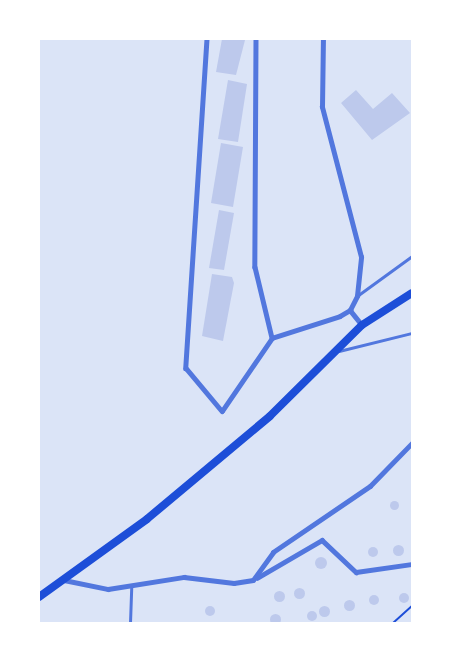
<!DOCTYPE html>
<html>
<head>
<meta charset="utf-8">
<style>
  body { margin:0 }
  #map { position:relative; width:451px; height:662px; overflow:hidden; background:#f2f2f2; font-family:Lora,serif }
  div>[style] { position:absolute }
  .green>* { inset:0; background:#dbe4f7 }
  .building>* { inset:0; background:#bdc9ec }
  .round { border-radius:50% }
  .path>* { height:2px; margin:-1px; padding:0 1px; transform-origin:1px; border-radius:1px; background:#1d4ed8 }
  .service>* { height:2.5px; margin:-1.25px; padding:0 1.25px; transform-origin:1.25px; border-radius:1.25px; background:#5277de }
  .minor>* { height:4.5px; margin:-2.25px; padding:0 2.25px; transform-origin:2.25px; border-radius:2.25px; background:#5277de }
  .primary>* { height:8px; margin:-4px; padding:0 4px; transform-origin:4px; border-radius:4px; background:#1d4ed8 }
  span { translate:-50% -50%; white-space:nowrap; text-align:center; line-height:1.15; -webkit-text-stroke:4.5px #fff; paint-order:stroke }
  .frame { position:absolute; inset:0; border:40px solid #fff; pointer-events:none }
</style>
</head>
<body>
<div id="map">
  <div class="green">
    <i style="clip-path:polygon(39px 39px,412px 39px,412px 623px,39px 623px)"></i>
  </div>
  <div class="building">
    <i style="clip-path:polygon(222px 39px,245px 40px,236px 75px,216px 72px)"></i>
    <i style="clip-path:polygon(228px 80px,247px 84px,238px 142px,218px 139px)"></i>
    <i style="clip-path:polygon(356px 90px,373px 109px,392px 93px,410px 113px,372px 140px,341px 103px)"></i>
    <i style="clip-path:polygon(221px 143px,243px 147px,233px 207px,211px 203px)"></i>
    <i style="clip-path:polygon(219px 210px,234px 213px,224px 270px,209px 268px)"></i>
    <i style="clip-path:polygon(212px 274px,232px 277px,234px 283px,223px 341px,202px 336px)"></i>
    <i class="round" style="left:389.5px;top:500.5px;width:9px;height:9px"></i>
    <i class="round" style="left:392.5px;top:544.5px;width:11px;height:11px"></i>
    <i class="round" style="left:368px;top:547px;width:10px;height:10px"></i>
    <i class="round" style="left:315px;top:557px;width:12px;height:12px"></i>
    <i class="round" style="left:293.5px;top:587.5px;width:11px;height:11px"></i>
    <i class="round" style="left:273.5px;top:590.5px;width:11px;height:11px"></i>
    <i class="round" style="left:399px;top:593px;width:10px;height:10px"></i>
    <i class="round" style="left:369px;top:595px;width:10px;height:10px"></i>
    <i class="round" style="left:343.5px;top:599.5px;width:11px;height:11px"></i>
    <i class="round" style="left:318.5px;top:605.5px;width:11px;height:11px"></i>
    <i class="round" style="left:205px;top:606px;width:10px;height:10px"></i>
    <i class="round" style="left:307px;top:611px;width:10px;height:10px"></i>
    <i class="round" style="left:269.5px;top:613.5px;width:11px;height:11px"></i>
  </div>
  <div class="path">
    <i style="left:393px;top:623px;width:25px;rotate:-42deg"></i>
  </div>
  <div class="service">
    <i style="left:357px;top:296px;width:68px;rotate:-36deg"></i>
    <i style="left:339px;top:351px;width:75px;rotate:-13.9deg"></i>
    <i style="left:130px;top:623px;width:37px;rotate:-88deg"></i>
  </div>
  <div class="minor">
    <i style="left:207px;top:39px;width:330px;rotate:93.7deg"></i>
    <i style="left:186px;top:368px;width:56px;rotate:50.1deg"></i>
    <i style="left:222px;top:411px;width:88px;rotate:-55.6deg"></i>
    <i style="left:272px;top:338px;width:71px;rotate:-17.9deg"></i>
    <i style="left:340px;top:316px;width:12px;rotate:-31deg"></i>
    <i style="left:350px;top:310px;width:16px;rotate:-63deg"></i>
    <i style="left:357px;top:296px;width:39px;rotate:-84deg"></i>
    <i style="left:361px;top:257px;width:155px;rotate:-104.6deg"></i>
    <i style="left:322px;top:107px;width:68px;rotate:-89.2deg"></i>
    <i style="left:256px;top:39px;width:228px;rotate:90.3deg"></i>
    <i style="left:255px;top:267px;width:73px;rotate:76.5deg"></i>
    <i style="left:350px;top:310px;width:19px;rotate:51deg"></i>
    <i style="left:257px;top:578px;width:75px;rotate:-30.3deg"></i>
    <i style="left:322px;top:540px;width:47px;rotate:43.3deg"></i>
    <i style="left:356px;top:572px;width:57px;rotate:-8.1deg"></i>
    <i style="left:64px;top:580px;width:45px;rotate:11.6deg"></i>
    <i style="left:108px;top:589px;width:77px;rotate:-9deg"></i>
    <i style="left:184px;top:577px;width:50px;rotate:6.8deg"></i>
    <i style="left:234px;top:583px;width:19px;rotate:-9deg"></i>
    <i style="left:253px;top:580px;width:34px;rotate:-54deg"></i>
    <i style="left:273px;top:552px;width:117px;rotate:-34.2deg"></i>
    <i style="left:370px;top:486px;width:60px;rotate:-45.7deg"></i>
  </div>
  <div class="primary">
    <i style="left:39px;top:597px;width:133px;rotate:-35.8deg"></i>
    <i style="left:147px;top:519px;width:160px;rotate:-39.9deg"></i>
    <i style="left:270px;top:416px;width:129px;rotate:-44.7deg"></i>
    <i style="left:362px;top:325px;width:59px;rotate:-32.6deg"></i>
  </div>
  <div class="frame"></div>
</div>
</body>
</html>
